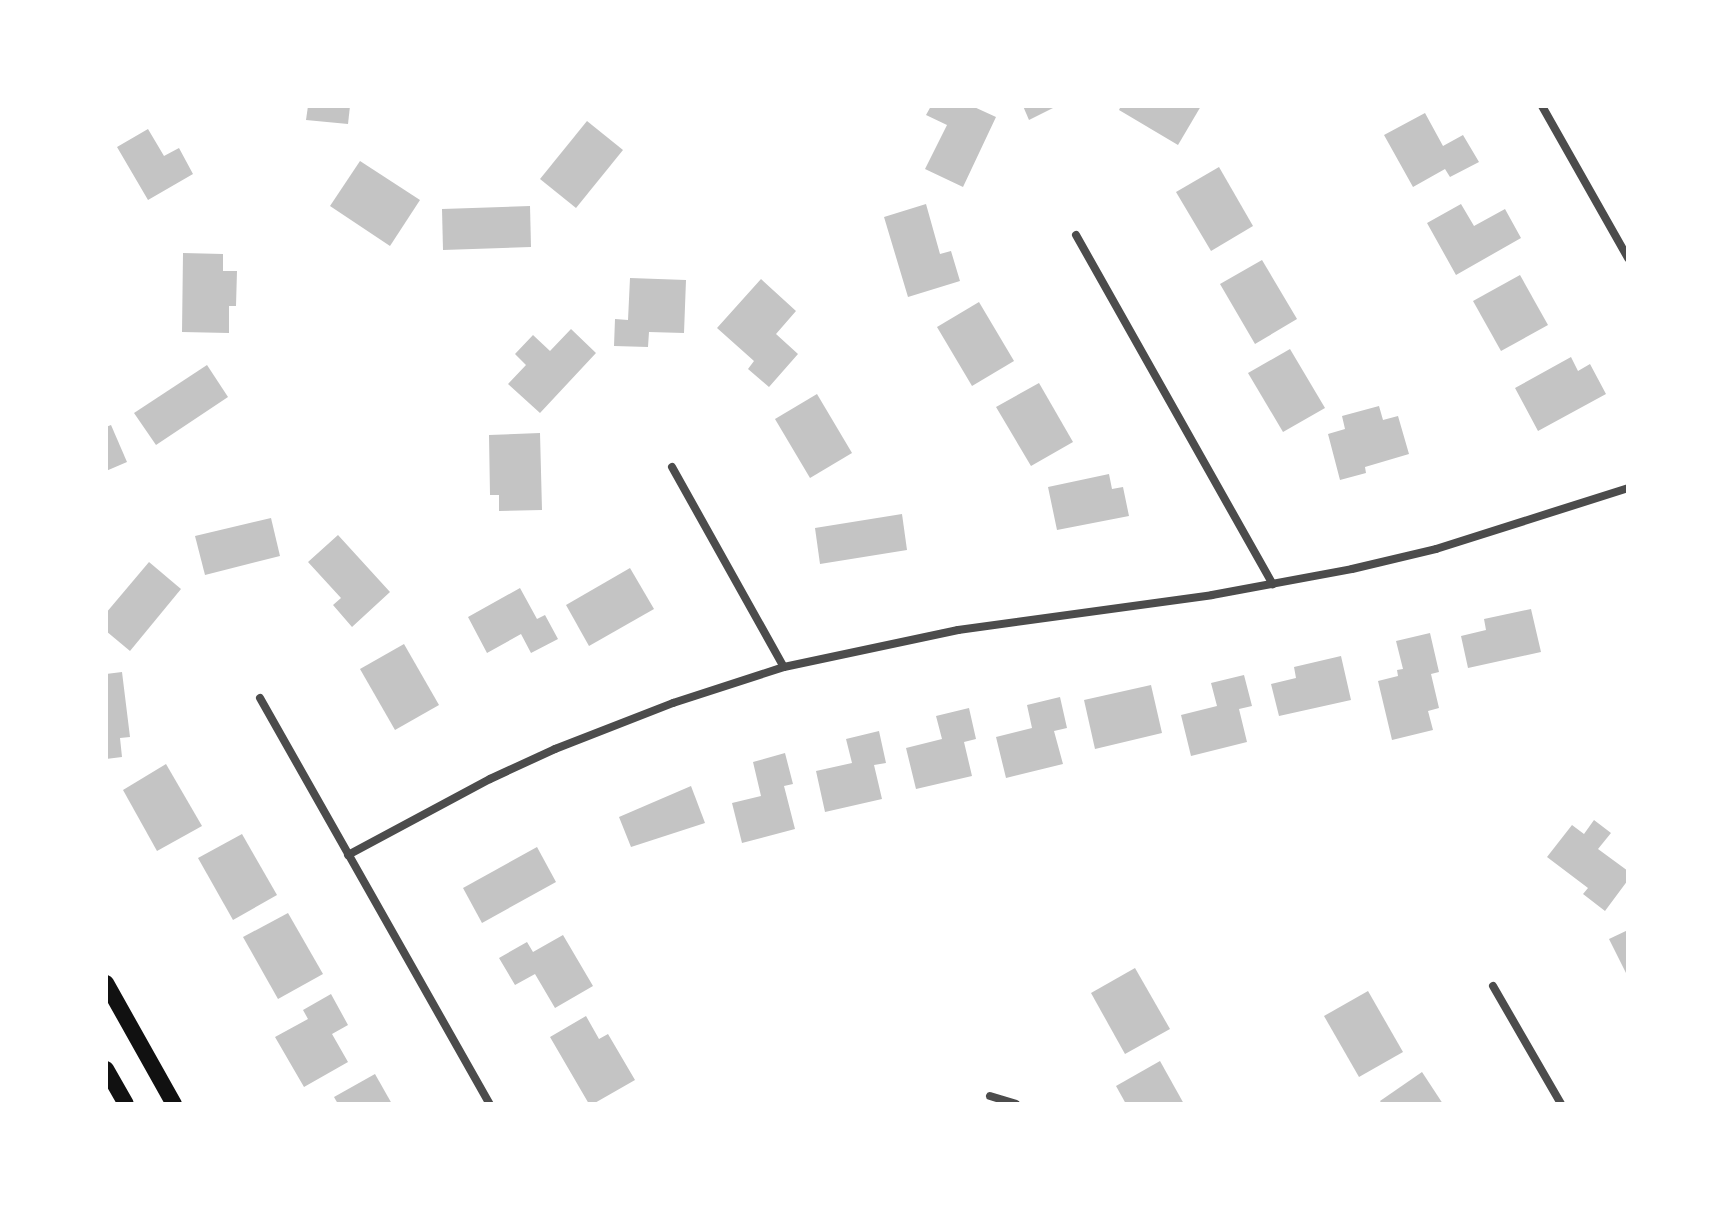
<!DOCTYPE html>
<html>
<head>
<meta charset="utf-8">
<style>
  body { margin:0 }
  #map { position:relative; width:1734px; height:1210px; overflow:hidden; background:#fff; font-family:Lato,sans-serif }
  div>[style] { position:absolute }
  .building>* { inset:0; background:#c4c4c4 }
  .minor>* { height:8px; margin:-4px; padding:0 4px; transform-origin:4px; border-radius:4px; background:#4c4c4c }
  .secondary>* { height:16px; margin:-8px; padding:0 8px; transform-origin:8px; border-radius:8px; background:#111 }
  span { translate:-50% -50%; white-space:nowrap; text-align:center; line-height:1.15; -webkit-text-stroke:7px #fff; paint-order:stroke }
  .frame { position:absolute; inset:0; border:108px solid #fff; pointer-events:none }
</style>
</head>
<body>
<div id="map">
  <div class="building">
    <i style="clip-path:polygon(308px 106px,350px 106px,348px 124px,306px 120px)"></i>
    <i style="clip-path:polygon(931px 106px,972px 106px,996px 117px,963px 187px,925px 169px,947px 125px,926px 115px)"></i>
    <i style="clip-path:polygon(1023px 106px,1057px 106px,1029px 120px)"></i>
    <i style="clip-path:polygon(1121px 106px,1201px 106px,1178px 145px,1119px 110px)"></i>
    <i style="clip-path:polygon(1425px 113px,1443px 146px,1463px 135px,1479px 162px,1450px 177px,1445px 169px,1413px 187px,1384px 135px)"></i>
    <i style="clip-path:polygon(587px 121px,623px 150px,576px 208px,540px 179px)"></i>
    <i style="clip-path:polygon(148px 129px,164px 156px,179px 148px,193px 174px,148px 200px,117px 147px)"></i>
    <i style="clip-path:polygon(360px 161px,420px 200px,390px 246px,330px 206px)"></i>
    <i style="clip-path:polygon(1219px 167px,1253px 226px,1211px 251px,1176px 192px)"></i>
    <i style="clip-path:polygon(926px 204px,940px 254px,951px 251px,960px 281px,908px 297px,884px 217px)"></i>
    <i style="clip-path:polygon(1461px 204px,1474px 226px,1505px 209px,1521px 238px,1456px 275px,1427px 223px)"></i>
    <i style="clip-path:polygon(530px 206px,531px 247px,443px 250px,442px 209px)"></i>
    <i style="clip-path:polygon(183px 253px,223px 254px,223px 271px,237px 271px,236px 306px,229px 306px,229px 333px,182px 332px)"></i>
    <i style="clip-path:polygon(1262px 260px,1297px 319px,1255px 344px,1220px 284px)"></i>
    <i style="clip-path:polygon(1520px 275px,1548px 325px,1501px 351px,1473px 301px)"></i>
    <i style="clip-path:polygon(630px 278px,686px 280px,684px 333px,649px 332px,648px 347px,614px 346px,615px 319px,628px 320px)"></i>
    <i style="clip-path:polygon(761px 279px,796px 311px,776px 334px,798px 354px,769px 387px,748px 369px,754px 361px,717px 328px)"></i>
    <i style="clip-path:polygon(979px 302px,1014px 361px,972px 386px,937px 327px)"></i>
    <i style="clip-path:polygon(571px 329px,596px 353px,540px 413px,508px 384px,526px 365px,515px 354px,533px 335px,550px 351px)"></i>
    <i style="clip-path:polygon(1290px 349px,1325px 408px,1283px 432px,1248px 373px)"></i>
    <i style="clip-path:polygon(1571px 357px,1578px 371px,1590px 364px,1606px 394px,1538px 431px,1515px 388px)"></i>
    <i style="clip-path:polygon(207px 365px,228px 397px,156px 445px,134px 413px)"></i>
    <i style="clip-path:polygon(1039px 383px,1073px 442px,1031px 466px,996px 407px)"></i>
    <i style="clip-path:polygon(817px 394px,852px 453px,810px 478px,775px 419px)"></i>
    <i style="clip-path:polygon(1379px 406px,1383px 420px,1398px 416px,1409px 454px,1365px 467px,1366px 473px,1340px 480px,1328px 434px,1345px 429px,1342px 416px)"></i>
    <i style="clip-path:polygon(111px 425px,127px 462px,106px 471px,106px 427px)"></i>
    <i style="clip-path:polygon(540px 433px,542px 510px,499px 511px,499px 495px,490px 495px,489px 435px)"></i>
    <i style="clip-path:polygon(1109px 474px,1112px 489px,1123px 487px,1129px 516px,1057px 530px,1048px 487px)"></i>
    <i style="clip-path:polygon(902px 514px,907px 550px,820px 564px,815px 528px)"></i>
    <i style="clip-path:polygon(271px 518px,280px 556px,205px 575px,195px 536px)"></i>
    <i style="clip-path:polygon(338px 535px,390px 592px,352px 627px,333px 605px,341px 598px,308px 562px)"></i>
    <i style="clip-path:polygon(149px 562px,181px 589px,130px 651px,106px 631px,106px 613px)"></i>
    <i style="clip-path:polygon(630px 568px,654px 609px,589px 646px,566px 605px)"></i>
    <i style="clip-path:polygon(520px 588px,537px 619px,545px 615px,558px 639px,531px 653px,521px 634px,487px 653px,468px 617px)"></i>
    <i style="clip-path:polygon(1531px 609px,1541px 652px,1468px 668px,1461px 636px,1486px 630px,1484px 619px)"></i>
    <i style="clip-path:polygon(1430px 633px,1439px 672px,1431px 674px,1439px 708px,1428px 711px,1433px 730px,1392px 740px,1378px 681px,1398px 676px,1397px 670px,1403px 669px,1396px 641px)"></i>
    <i style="clip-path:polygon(404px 644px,439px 705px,395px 730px,360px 669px)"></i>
    <i style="clip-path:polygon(1341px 656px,1351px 700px,1279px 716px,1271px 684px,1296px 678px,1294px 667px)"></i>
    <i style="clip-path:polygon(122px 672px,130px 737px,120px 738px,122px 757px,106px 759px,106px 674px)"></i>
    <i style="clip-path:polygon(1244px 675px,1252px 706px,1239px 709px,1247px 742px,1191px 756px,1181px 715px,1217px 706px,1211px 683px)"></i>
    <i style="clip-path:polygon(1151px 685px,1162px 733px,1095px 749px,1084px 700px)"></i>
    <i style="clip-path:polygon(1060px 697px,1067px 728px,1054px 731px,1063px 764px,1006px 778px,996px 737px,1032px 728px,1027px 705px)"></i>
    <i style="clip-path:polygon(969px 708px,976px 739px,964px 742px,972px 776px,916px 789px,906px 748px,942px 739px,936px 716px)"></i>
    <i style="clip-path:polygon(879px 731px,886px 763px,874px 765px,882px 799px,825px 812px,816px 771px,852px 763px,846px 739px)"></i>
    <i style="clip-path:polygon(785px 753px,793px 784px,784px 786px,795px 829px,742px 843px,732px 803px,761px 796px,753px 762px)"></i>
    <i style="clip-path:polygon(166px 764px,202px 826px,157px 851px,123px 790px)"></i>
    <i style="clip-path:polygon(691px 786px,705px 823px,631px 847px,619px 817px)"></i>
    <i style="clip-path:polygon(1594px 820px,1611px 833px,1598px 849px,1628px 871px,1628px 880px,1605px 911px,1583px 894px,1588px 888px,1547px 857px,1572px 825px,1584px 834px)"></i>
    <i style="clip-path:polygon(242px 834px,277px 895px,233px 920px,198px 858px)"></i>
    <i style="clip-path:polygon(537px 847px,556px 882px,482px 923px,463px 888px)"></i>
    <i style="clip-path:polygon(288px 913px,323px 974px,278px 999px,243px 937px)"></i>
    <i style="clip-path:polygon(1628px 930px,1628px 977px,1609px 939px)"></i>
    <i style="clip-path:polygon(563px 935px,593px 986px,555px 1008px,535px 974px,515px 985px,499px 958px,527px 942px,533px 952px)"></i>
    <i style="clip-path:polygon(1135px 968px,1170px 1029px,1125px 1054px,1091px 993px)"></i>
    <i style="clip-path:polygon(1368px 991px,1403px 1052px,1359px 1077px,1324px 1016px)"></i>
    <i style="clip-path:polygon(331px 994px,348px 1025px,332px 1034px,348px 1062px,304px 1087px,275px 1037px,308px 1019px,303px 1010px)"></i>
    <i style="clip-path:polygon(586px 1016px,599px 1039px,608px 1034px,635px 1080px,593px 1104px,589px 1104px,550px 1037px)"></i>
    <i style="clip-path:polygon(1160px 1061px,1184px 1104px,1126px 1104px,1116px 1086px)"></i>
    <i style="clip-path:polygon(1422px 1072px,1443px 1104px,1382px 1104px,1380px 1101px)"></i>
    <i style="clip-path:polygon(375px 1074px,392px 1104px,338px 1104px,334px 1097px)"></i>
  </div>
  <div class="minor">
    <i style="left:1542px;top:106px;width:175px;rotate:60.5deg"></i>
    <i style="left:1076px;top:235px;width:401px;rotate:60.6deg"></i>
    <i style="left:672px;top:467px;width:229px;rotate:60.8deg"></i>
    <i style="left:260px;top:698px;width:467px;rotate:60.5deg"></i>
    <i style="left:348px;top:855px;width:161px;rotate:-28.2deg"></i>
    <i style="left:490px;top:779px;width:72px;rotate:-24.8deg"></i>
    <i style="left:555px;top:749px;width:127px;rotate:-21.3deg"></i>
    <i style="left:673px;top:703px;width:117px;rotate:-18deg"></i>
    <i style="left:784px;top:667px;width:178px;rotate:-12deg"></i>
    <i style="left:958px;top:630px;width:256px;rotate:-7.8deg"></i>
    <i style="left:1212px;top:595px;width:142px;rotate:-10.5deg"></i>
    <i style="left:1352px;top:569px;width:86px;rotate:-13.4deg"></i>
    <i style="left:1436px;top:549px;width:201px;rotate:-17.6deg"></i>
    <i style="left:1493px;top:986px;width:136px;rotate:60deg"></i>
    <i style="left:990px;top:1096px;width:27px;rotate:17deg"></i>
  </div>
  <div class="secondary">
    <i style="left:106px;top:983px;width:139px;rotate:60.7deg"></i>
    <i style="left:106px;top:1069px;width:40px;rotate:60.3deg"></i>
  </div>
  <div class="frame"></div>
</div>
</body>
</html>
